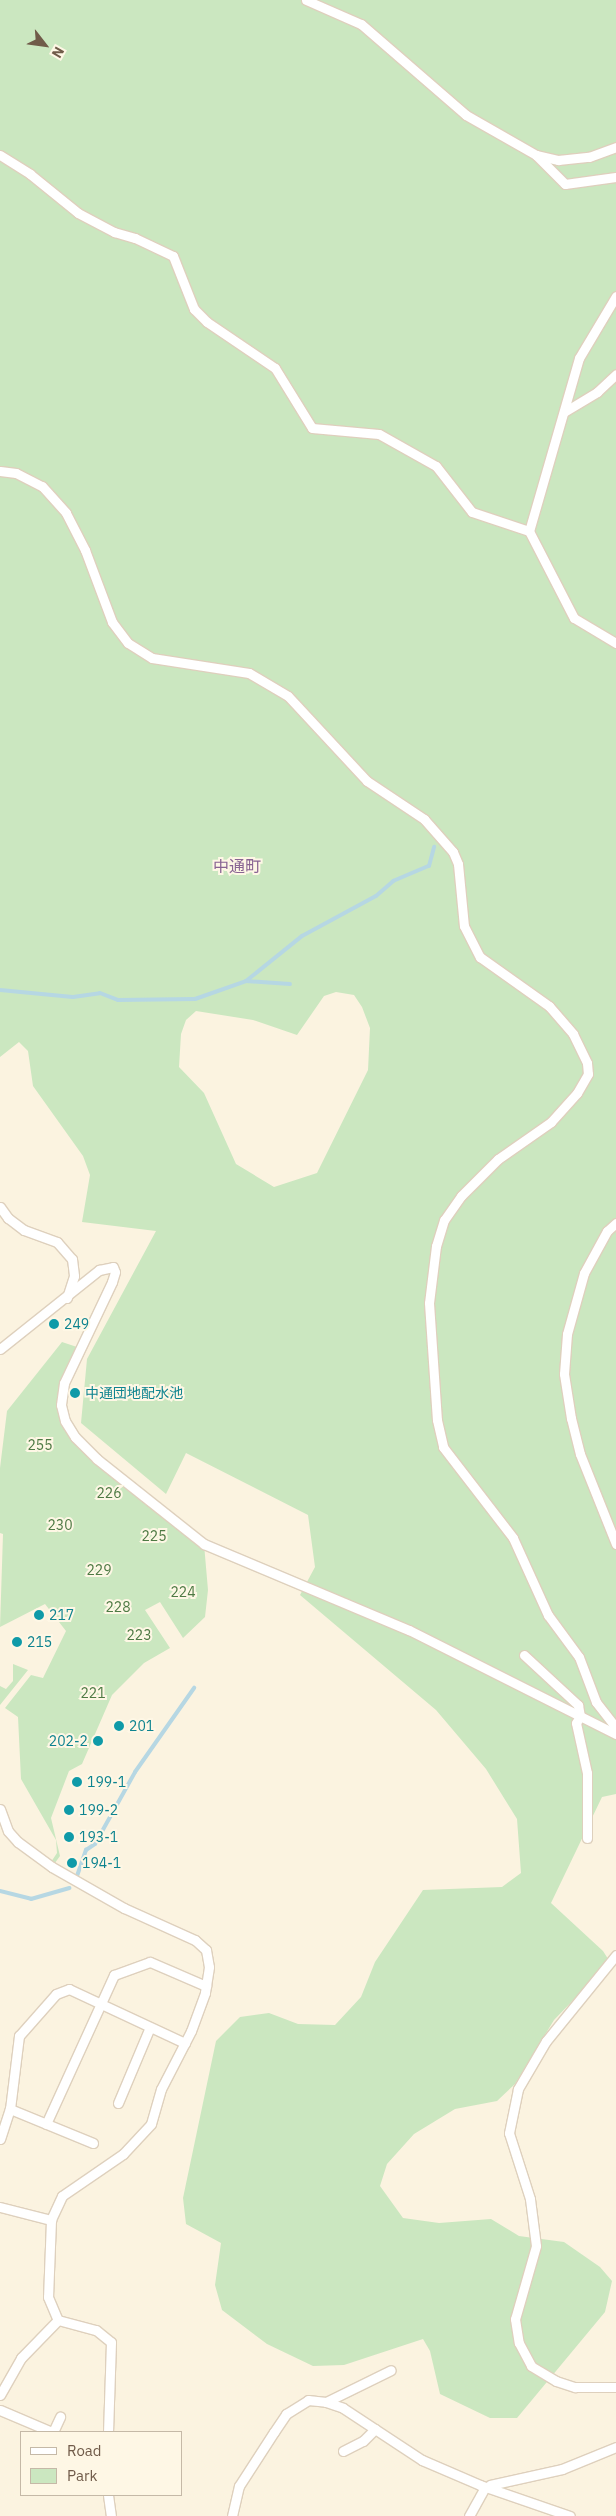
<!DOCTYPE html>
<html>
<head>
<meta charset="utf-8">
<style>
  body { margin:0 }
  #map { position:relative; width:616px; height:2516px; overflow:hidden; background:#fbf3e0; font-family:"IBM Plex Sans","Noto Sans JP",sans-serif }
  div>[style] { position:absolute }
  .green>* { inset:0; background:#cbe7c0 }
  .stream>* { height:4px; margin:-2px; padding:0 2px; transform-origin:2px; border-radius:2px; background:#b6d7e3 }
  .roads { filter:drop-shadow(1px 0 #ded0bd) drop-shadow(-1px 0 #ded0bd) drop-shadow(0 1px #ded0bd) drop-shadow(0 -1px #ded0bd) }
  .street>* { height:9px; margin:-4.5px; padding:0 4.5px; transform-origin:4.5px; border-radius:4.5px; background:#fff }
  .dots>* { width:14px; height:14px; translate:-50% -50%; box-sizing:border-box; border:2px solid #fef7e5; border-radius:50% }
  span { translate:-50% -50%; white-space:nowrap; text-align:center; line-height:1.15; -webkit-text-stroke:4px #fef7e5; paint-order:stroke }
  .culture-label { font-size:14px; color:#0d838f }
  .left { translate:0 -50%; text-align:left }
  .right { translate:-100% -50%; text-align:right }
  .park-label { font-size:14px; color:#4e7a44 }
  .quarter-label { font-size:16px; color:#896493 }
  .legend { position:absolute; left:20px; top:2431px; width:162px; height:65px; box-sizing:border-box; background:#fef7e5; border:1px solid #c5b9a7; margin:0; padding:6px 9px; list-style:none; font-size:15px; color:#705b49 }
  .legend li { display:flex; align-items:center; gap:10px; height:25px }
  .legend b { width:25px; border:1px solid #c5b9a7 }
  .north { position:absolute; left:20px; top:20px; width:50px; height:50px; -webkit-text-stroke:4px #fef7e5; paint-order:stroke; rotate:120deg; font-size:14px; font-weight:700; line-height:20px; text-align:center; color:#705b49 }
  .north::after { content:''; display:block; margin:auto; width:18px; height:22px; background:#705b49; clip-path:polygon(50% 0,100% 100%,50% 72%,0 100%) }
</style>
</head>
<body>
<div id="map">
  <div class="green">
    <i style="clip-path:polygon(evenodd,0 0,616px 0,616px 1794px,602px 1797px,551px 1903px,603px 1951px,610px 1962px,554px 2020px,515px 2084px,497px 2101px,455px 2109px,414px 2134px,387px 2164px,380px 2186px,403px 2218px,439px 2223px,491px 2219px,519px 2236px,564px 2242px,600px 2267px,612px 2281px,605px 2312px,517px 2418px,490px 2418px,440px 2394px,430px 2351px,423px 2339px,344px 2365px,313px 2366px,267px 2344px,222px 2310px,215px 2285px,221px 2243px,186px 2224px,183px 2198px,216px 2041px,240px 2017px,269px 2013px,298px 2024px,335px 2025px,361px 1997px,375px 1962px,423px 1890px,502px 1887px,521px 1873px,517px 1819px,486px 1769px,436px 1710px,300px 1595px,315px 1567px,308px 1515px,186px 1453px,166px 1494px,81px 1423px,87px 1359px,156px 1231px,82px 1222px,90px 1175px,83px 1156px,33px 1086px,28px 1051px,19px 1042px,0 1057px,0 0,336px 992px,354px 995px,362px 1007px,370px 1028px,368px 1070px,317px 1173px,274px 1187px,236px 1164px,204px 1093px,179px 1067px,181px 1034px,186px 1020px,196px 1011px,253px 1020px,297px 1035px,324px 996px,336px 992px)"></i>
    <i style="clip-path:polygon(62px 1342px,80px 1348px,61px 1405px,75px 1437px,204px 1544px,208px 1590px,205px 1617px,183px 1638px,160px 1602px,145px 1610px,170px 1648px,144px 1663px,112px 1695px,82px 1764px,69px 1771px,51px 1818px,60px 1856px,52px 1867px,49px 1865px,57px 1853px,56px 1840px,21px 1779px,18px 1717px,5px 1708px,31px 1675px,43px 1678px,66px 1631px,45px 1604px,0 1627px,3px 1534px,0 1533px,0 1468px,7px 1411px)"></i>
    <i style="clip-path:polygon(13px 1664px,28px 1670px,0 1705px,0 1686px,6px 1689px,13px 1681px)"></i>
  </div>
  <div class="stream">
    <i style="left:246px;top:981px;width:44px;rotate:3.9deg"></i>
    <i style="left:0;top:990px;width:73px;rotate:5.5deg"></i>
    <i style="left:73px;top:997px;width:27px;rotate:-8deg"></i>
    <i style="left:100px;top:993px;width:19px;rotate:21deg"></i>
    <i style="left:118px;top:1000px;width:77px;rotate:-0.7deg"></i>
    <i style="left:195px;top:999px;width:54px;rotate:-19.4deg"></i>
    <i style="left:246px;top:981px;width:72px;rotate:-38.8deg"></i>
    <i style="left:302px;top:936px;width:84px;rotate:-28.4deg"></i>
    <i style="left:376px;top:896px;width:23px;rotate:-41deg"></i>
    <i style="left:393px;top:881px;width:39px;rotate:-23deg"></i>
    <i style="left:429px;top:866px;width:20px;rotate:-75deg"></i>
    <i style="left:77px;top:1876px;width:28px;rotate:-71deg"></i>
    <i style="left:86px;top:1850px;width:11px;rotate:-34deg"></i>
    <i style="left:95px;top:1844px;width:82px;rotate:-60.9deg"></i>
    <i style="left:135px;top:1772px;width:103px;rotate:-54.9deg"></i>
    <i style="left:0;top:1891px;width:32px;rotate:14deg"></i>
    <i style="left:31px;top:1899px;width:40px;rotate:-16deg"></i>
  </div>
  <div class="roads">
    <div class="street">
      <i style="left:306px;top:0;width:60px;rotate:23.6deg"></i>
      <i style="left:361px;top:24px;width:139px;rotate:40.9deg"></i>
      <i style="left:466px;top:115px;width:81px;rotate:29.7deg"></i>
      <i style="left:536px;top:155px;width:23px;rotate:13deg"></i>
      <i style="left:558px;top:160px;width:31px;rotate:-6deg"></i>
      <i style="left:589px;top:157px;width:29px;rotate:-20deg"></i>
      <i style="left:0;top:155px;width:36px;rotate:32deg"></i>
      <i style="left:30px;top:174px;width:62px;rotate:39.1deg"></i>
      <i style="left:78px;top:213px;width:41px;rotate:27.8deg"></i>
      <i style="left:114px;top:232px;width:22px;rotate:16deg"></i>
      <i style="left:135px;top:238px;width:42px;rotate:25.3deg"></i>
      <i style="left:173px;top:256px;width:57px;rotate:68.4deg"></i>
      <i style="left:194px;top:309px;width:18px;rotate:45deg"></i>
      <i style="left:207px;top:322px;width:82px;rotate:34.1deg"></i>
      <i style="left:275px;top:368px;width:70px;rotate:58.3deg"></i>
      <i style="left:312px;top:428px;width:67px;rotate:5.1deg"></i>
      <i style="left:379px;top:434px;width:65px;rotate:29.3deg"></i>
      <i style="left:436px;top:466px;width:58px;rotate:52deg"></i>
      <i style="left:472px;top:512px;width:60px;rotate:18.4deg"></i>
      <i style="left:536px;top:155px;width:41px;rotate:45deg"></i>
      <i style="left:565px;top:184px;width:51px;rotate:-7.8deg"></i>
      <i style="left:616px;top:296px;width:72px;rotate:120.8deg"></i>
      <i style="left:579px;top:358px;width:180px;rotate:106.1deg"></i>
      <i style="left:529px;top:531px;width:98px;rotate:62.7deg"></i>
      <i style="left:574px;top:618px;width:49px;rotate:30.8deg"></i>
      <i style="left:564px;top:412px;width:39px;rotate:-31deg"></i>
      <i style="left:597px;top:392px;width:26px;rotate:-43deg"></i>
      <i style="left:0;top:471px;width:16px;rotate:7deg"></i>
      <i style="left:16px;top:473px;width:29px;rotate:27deg"></i>
      <i style="left:42px;top:486px;width:36px;rotate:48deg"></i>
      <i style="left:66px;top:513px;width:42px;rotate:62.8deg"></i>
      <i style="left:85px;top:550px;width:77px;rotate:69.4deg"></i>
      <i style="left:112px;top:622px;width:26px;rotate:53deg"></i>
      <i style="left:128px;top:643px;width:28px;rotate:32deg"></i>
      <i style="left:152px;top:658px;width:98px;rotate:8.8deg"></i>
      <i style="left:249px;top:673px;width:45px;rotate:30.5deg"></i>
      <i style="left:288px;top:696px;width:116px;rotate:47.1deg"></i>
      <i style="left:367px;top:781px;width:69px;rotate:33.7deg"></i>
      <i style="left:424px;top:819px;width:44px;rotate:48.7deg"></i>
      <i style="left:453px;top:852px;width:13px;rotate:67deg"></i>
      <i style="left:458px;top:864px;width:62px;rotate:84.5deg"></i>
      <i style="left:464px;top:926px;width:35px;rotate:63deg"></i>
      <i style="left:480px;top:957px;width:85px;rotate:35.4deg"></i>
      <i style="left:549px;top:1006px;width:37px;rotate:49deg"></i>
      <i style="left:573px;top:1034px;width:32px;rotate:64deg"></i>
      <i style="left:587px;top:1063px;width:11px;rotate:85deg"></i>
      <i style="left:588px;top:1074px;width:22px;rotate:120deg"></i>
      <i style="left:577px;top:1093px;width:39px;rotate:132deg"></i>
      <i style="left:551px;top:1122px;width:65px;rotate:145.1deg"></i>
      <i style="left:498px;top:1159px;width:52px;rotate:135deg"></i>
      <i style="left:461px;top:1196px;width:29px;rotate:125deg"></i>
      <i style="left:444px;top:1220px;width:27px;rotate:107deg"></i>
      <i style="left:436px;top:1246px;width:57px;rotate:97deg"></i>
      <i style="left:429px;top:1303px;width:117px;rotate:86.1deg"></i>
      <i style="left:437px;top:1420px;width:28px;rotate:77deg"></i>
      <i style="left:443px;top:1447px;width:115px;rotate:52.4deg"></i>
      <i style="left:513px;top:1538px;width:85px;rotate:65.6deg"></i>
      <i style="left:548px;top:1615px;width:52px;rotate:53.6deg"></i>
      <i style="left:579px;top:1657px;width:48px;rotate:69.3deg"></i>
      <i style="left:596px;top:1702px;width:33px;rotate:52deg"></i>
      <i style="left:0;top:1207px;width:14px;rotate:54deg"></i>
      <i style="left:8px;top:1218px;width:20px;rotate:37deg"></i>
      <i style="left:24px;top:1230px;width:35px;rotate:20deg"></i>
      <i style="left:57px;top:1242px;width:23px;rotate:49deg"></i>
      <i style="left:72px;top:1259px;width:17px;rotate:83deg"></i>
      <i style="left:74px;top:1276px;width:23px;rotate:108deg"></i>
      <i style="left:616px;top:1223px;width:12px;rotate:138deg"></i>
      <i style="left:607px;top:1231px;width:48px;rotate:118.7deg"></i>
      <i style="left:584px;top:1273px;width:63px;rotate:105.6deg"></i>
      <i style="left:567px;top:1334px;width:40px;rotate:94.3deg"></i>
      <i style="left:564px;top:1374px;width:45px;rotate:81deg"></i>
      <i style="left:571px;top:1418px;width:37px;rotate:76deg"></i>
      <i style="left:580px;top:1454px;width:97px;rotate:68.2deg"></i>
      <i style="left:0;top:1349px;width:127px;rotate:-38.6deg"></i>
      <i style="left:99px;top:1270px;width:14px;rotate:-12deg"></i>
      <i style="left:113px;top:1267px;width:5px;rotate:68deg"></i>
      <i style="left:115px;top:1272px;width:10px;rotate:107deg"></i>
      <i style="left:112px;top:1282px;width:112px;rotate:115.4deg"></i>
      <i style="left:64px;top:1383px;width:22px;rotate:98deg"></i>
      <i style="left:61px;top:1405px;width:16px;rotate:76deg"></i>
      <i style="left:65px;top:1421px;width:19px;rotate:58deg"></i>
      <i style="left:75px;top:1437px;width:31px;rotate:45deg"></i>
      <i style="left:97px;top:1459px;width:137px;rotate:38.5deg"></i>
      <i style="left:204px;top:1544px;width:222px;rotate:22.8deg"></i>
      <i style="left:409px;top:1630px;width:232px;rotate:26.7deg"></i>
      <i style="left:524px;top:1655px;width:74px;rotate:42.8deg"></i>
      <i style="left:578px;top:1705px;width:11px;rotate:80deg"></i>
      <i style="left:580px;top:1716px;width:8px;rotate:120deg"></i>
      <i style="left:576px;top:1723px;width:51px;rotate:77.6deg"></i>
      <i style="left:587px;top:1773px;width:65px;rotate:90deg"></i>
      <i style="left:0;top:1809px;width:23px;rotate:70deg"></i>
      <i style="left:8px;top:1831px;width:15px;rotate:48deg"></i>
      <i style="left:18px;top:1842px;width:42px;rotate:36.3deg"></i>
      <i style="left:52px;top:1867px;width:83px;rotate:29.7deg"></i>
      <i style="left:124px;top:1908px;width:78px;rotate:24.3deg"></i>
      <i style="left:195px;top:1940px;width:15px;rotate:42deg"></i>
      <i style="left:206px;top:1950px;width:17px;rotate:80deg"></i>
      <i style="left:209px;top:1967px;width:26px;rotate:99deg"></i>
      <i style="left:205px;top:1993px;width:40px;rotate:110.2deg"></i>
      <i style="left:191px;top:2031px;width:65px;rotate:117.3deg"></i>
      <i style="left:161px;top:2089px;width:36px;rotate:106deg"></i>
      <i style="left:151px;top:2124px;width:41px;rotate:133deg"></i>
      <i style="left:123px;top:2154px;width:74px;rotate:145.5deg"></i>
      <i style="left:62px;top:2196px;width:26px;rotate:115deg"></i>
      <i style="left:51px;top:2220px;width:77px;rotate:92.2deg"></i>
      <i style="left:48px;top:2297px;width:25px;rotate:67deg"></i>
      <i style="left:616px;top:1955px;width:111px;rotate:129.1deg"></i>
      <i style="left:546px;top:2041px;width:56px;rotate:120.3deg"></i>
      <i style="left:518px;top:2089px;width:45px;rotate:101.6deg"></i>
      <i style="left:509px;top:2133px;width:69px;rotate:72.3deg"></i>
      <i style="left:530px;top:2199px;width:47px;rotate:82.7deg"></i>
      <i style="left:536px;top:2246px;width:76px;rotate:106deg"></i>
      <i style="left:515px;top:2319px;width:24px;rotate:81deg"></i>
      <i style="left:519px;top:2343px;width:26px;rotate:62deg"></i>
      <i style="left:531px;top:2366px;width:29px;rotate:31deg"></i>
      <i style="left:556px;top:2381px;width:20px;rotate:18deg"></i>
      <i style="left:575px;top:2387px;width:41px"></i>
      <i style="left:118px;top:2103px;width:82px;rotate:-67.2deg"></i>
      <i style="left:46px;top:2124px;width:164px;rotate:-65.5deg"></i>
      <i style="left:114px;top:1975px;width:38px;rotate:-20deg"></i>
      <i style="left:150px;top:1962px;width:61px;rotate:23.2deg"></i>
      <i style="left:0;top:2139px;width:32px;rotate:-72deg"></i>
      <i style="left:93px;top:2143px;width:90px;rotate:-157.7deg"></i>
      <i style="left:10px;top:2109px;width:74px;rotate:-83deg"></i>
      <i style="left:19px;top:2036px;width:56px;rotate:-48.6deg"></i>
      <i style="left:56px;top:1994px;width:14px;rotate:-21deg"></i>
      <i style="left:69px;top:1989px;width:128px;rotate:25deg"></i>
      <i style="left:0;top:2207px;width:53px;rotate:14.3deg"></i>
      <i style="left:58px;top:2320px;width:39px;rotate:15deg"></i>
      <i style="left:96px;top:2330px;width:19px;rotate:39deg"></i>
      <i style="left:111px;top:2342px;width:90px;rotate:91.9deg"></i>
      <i style="left:0;top:2395px;width:43px;rotate:-60.4deg"></i>
      <i style="left:21px;top:2358px;width:53px;rotate:-45.8deg"></i>
      <i style="left:326px;top:2402px;width:72px;rotate:-26.2deg"></i>
      <i style="left:0;top:2410px;width:56px;rotate:22.9deg"></i>
      <i style="left:53px;top:2432px;width:17px;rotate:-65deg"></i>
      <i style="left:343px;top:2451px;width:22px;rotate:-27deg"></i>
      <i style="left:363px;top:2441px;width:17px;rotate:-45deg"></i>
      <i style="left:490px;top:2485px;width:74px;rotate:-12.5deg"></i>
      <i style="left:562px;top:2469px;width:58px;rotate:-22.2deg"></i>
      <i style="left:108px;top:2495px;width:21px;rotate:82deg"></i>
      <i style="left:232px;top:2516px;width:31px;rotate:-77deg"></i>
      <i style="left:239px;top:2486px;width:64px;rotate:-57.1deg"></i>
      <i style="left:274px;top:2432px;width:22px;rotate:-56deg"></i>
      <i style="left:286px;top:2414px;width:26px;rotate:-32deg"></i>
      <i style="left:308px;top:2400px;width:18px;rotate:6deg"></i>
      <i style="left:326px;top:2402px;width:18px;rotate:19deg"></i>
      <i style="left:343px;top:2408px;width:95px;rotate:33.4deg"></i>
      <i style="left:422px;top:2460px;width:63px;rotate:23.3deg"></i>
      <i style="left:480px;top:2485px;width:95px;rotate:19deg"></i>
      <i style="left:469px;top:2516px;width:33px;rotate:-61deg"></i>
    </div>
  </div>
  <div class="dots">
    <i style="left:54px;top:1324px;background:#0f9aa8"></i>
    <i style="left:75px;top:1393px;background:#0f9aa8"></i>
    <i style="left:39px;top:1615px;background:#0f9aa8"></i>
    <i style="left:17px;top:1642px;background:#0f9aa8"></i>
    <i style="left:119px;top:1726px;background:#0f9aa8"></i>
    <i style="left:98px;top:1741px;background:#0f9aa8"></i>
    <i style="left:77px;top:1782px;background:#0f9aa8"></i>
    <i style="left:69px;top:1810px;background:#0f9aa8"></i>
    <i style="left:69px;top:1837px;background:#0f9aa8"></i>
    <i style="left:72px;top:1863px;background:#0f9aa8"></i>
  </div>
  <div class="culture-label">
    <span class="left" style="left:64px;top:1324px">249</span>
    <span class="left" style="left:85px;top:1393px">中通団地配水池</span>
    <span class="left" style="left:49px;top:1615px">217</span>
    <span class="left" style="left:27px;top:1642px">215</span>
    <span class="left" style="left:129px;top:1726px">201</span>
    <span class="right" style="left:88px;top:1741px">202-2</span>
    <span class="left" style="left:87px;top:1782px">199-1</span>
    <span class="left" style="left:79px;top:1810px">199-2</span>
    <span class="left" style="left:79px;top:1837px">193-1</span>
    <span class="left" style="left:82px;top:1863px">194-1</span>
  </div>
  <div class="park-label">
    <span style="left:40px;top:1445px">255</span>
    <span style="left:109px;top:1493px">226</span>
    <span style="left:60px;top:1525px">230</span>
    <span style="left:154px;top:1536px">225</span>
    <span style="left:99px;top:1570px">229</span>
    <span style="left:183px;top:1592px">224</span>
    <span style="left:118px;top:1607px">228</span>
    <span style="left:139px;top:1635px">223</span>
    <span style="left:93px;top:1693px">221</span>
  </div>
  <div class="quarter-label">
    <span style="left:237px;top:866px">中通町</span>
  </div>
  <ul class="legend">
  <li><b style="height:6px;background:#fff"></b>Road</li>
  <li><b style="height:14px;background:#cbe7c0"></b>Park</li>
  </ul>
  <div class="north">N</div>
</div>
</body>
</html>
